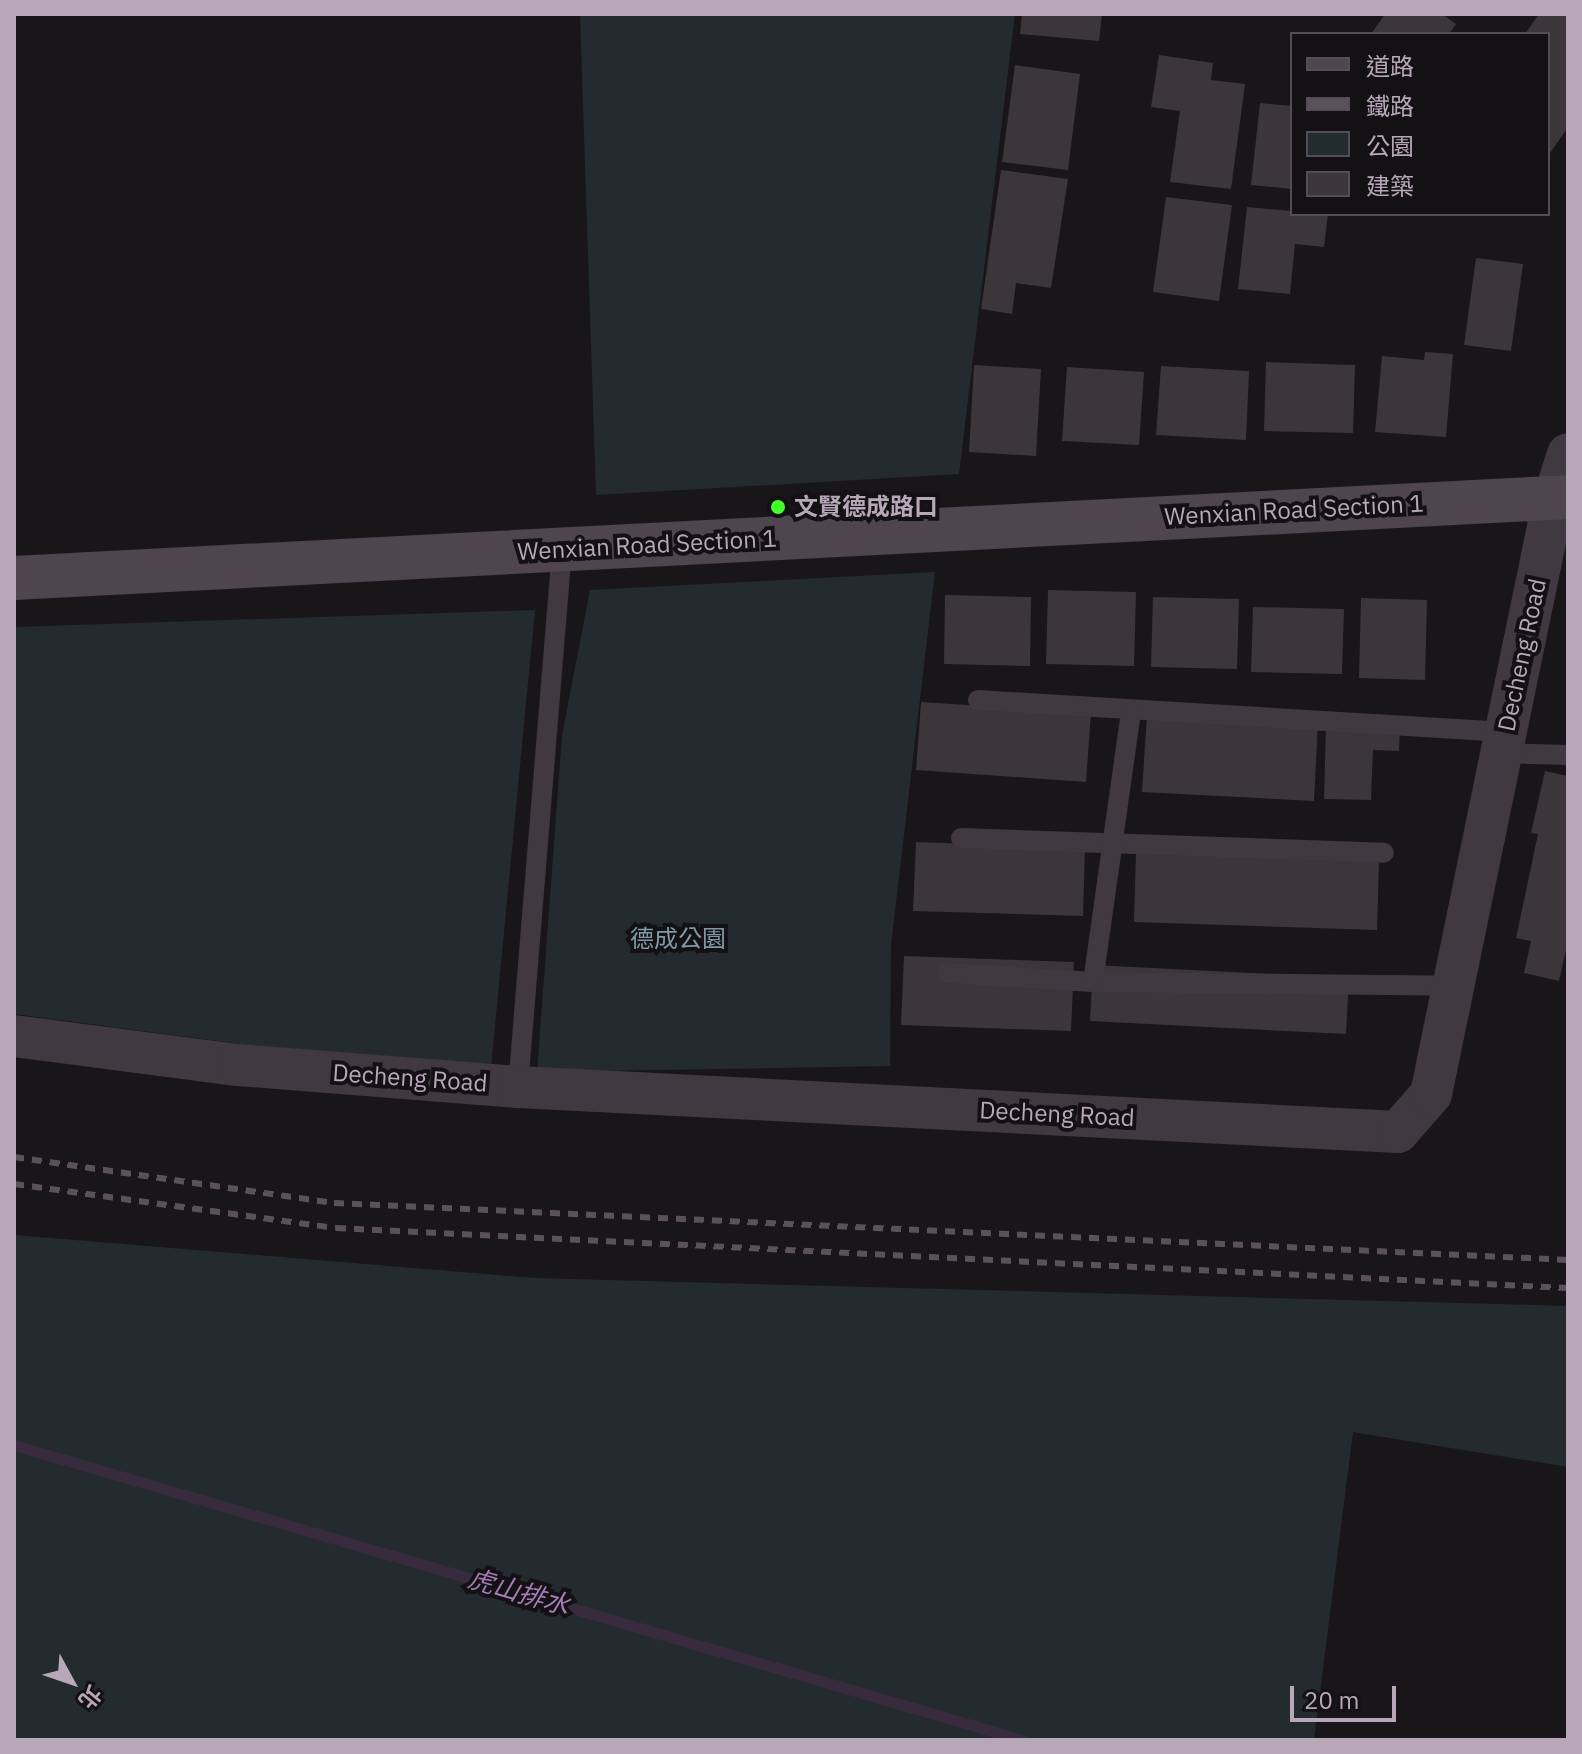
<!DOCTYPE html>
<html>
<head>
<meta charset="utf-8">
<style>
  body { margin:0 }
  #map { position:relative; width:1582px; height:1754px; overflow:hidden; background:#181618; font-family:"IBM Plex Sans","Noto Sans TC",sans-serif }
  div>[style] { position:absolute }
  .green>* { inset:0; background:#242b2e }
  .stream>* { height:11px; margin:-5.5px; padding:0 5.5px; transform-origin:5.5px; border-radius:5.5px; background:#372b3d }
  .building>* { inset:0; background:#3a363a }
  .lane>* { height:20px; margin:-10px; padding:0 10px; transform-origin:10px; border-radius:10px; background:#40393f }
  .street>* { height:42px; margin:-21px; padding:0 21px; transform-origin:21px; border-radius:21px; background:#40393f }
  .secondary>* { height:44px; margin:-22px; padding:0 22px; transform-origin:22px; border-radius:22px; background:#4e454e }
  .rail>* { height:6px; margin-top:-3px; transform-origin:0; background:repeating-linear-gradient(90deg,#5b515b 0 10px,transparent 0 18px) }
  .dots>* { width:22px; height:22px; translate:-50% -50%; box-sizing:border-box; border:4px solid #131113; border-radius:50% }
  span { translate:-50% -50%; white-space:nowrap; text-align:center; line-height:1.15; -webkit-text-stroke:8px #131113; paint-order:stroke }
  .poi-label { font-size:24px; color:#b8a7b9; font-weight:700 }
  .left { translate:0 -50%; text-align:left }
  .street-label { font-size:24px; color:#b8a7b9 }
  .park-label { font-size:24px; color:#7d9aa6 }
  .water-label { font-size:26px; color:#a47cb7; font-style:italic }
  .frame { position:absolute; inset:0; border:16px solid #b8a7b9; pointer-events:none }
  .legend { position:absolute; left:1290px; top:32px; width:260px; height:184px; box-sizing:border-box; background:#131113; border:2px solid #554d55; margin:0; padding:10px 14px; list-style:none; font-size:24px; color:#b8a7b9 }
  .legend li { display:flex; align-items:center; gap:16px; height:40px }
  .legend b { width:40px; border:2px solid #554d55 }
  .north { position:absolute; left:32px; top:1642px; width:80px; height:80px; -webkit-text-stroke:6px #131113; paint-order:stroke; rotate:130deg; font-size:22px; font-weight:700; line-height:32px; text-align:center; color:#b8a7b9 }
  .north::after { content:''; display:block; margin:auto; width:28px; height:36px; background:#b8a7b9; clip-path:polygon(50% 0,100% 100%,50% 72%,0 100%) }
  .scale { position:absolute; left:1290px; top:1686px; width:106px; height:36px; box-sizing:border-box; border:4px solid #b8a7b9; border-top:0; padding-left:10px; font-size:24px; line-height:28px; white-space:nowrap; color:#b8a7b9; -webkit-text-stroke:6px #131113; paint-order:stroke }
</style>
</head>
<body>
<div id="map">
  <div class="green">
    <i style="clip-path:polygon(580px 14px,1015px 14px,959px 474px,596px 495px)"></i>
    <i style="clip-path:polygon(935px 572px,891px 945px,890px 1066px,537px 1072px,562px 735px,590px 590px)"></i>
    <i style="clip-path:polygon(535px 610px,491px 1067px,249px 1045px,14px 1014px,14px 627px)"></i>
    <i style="clip-path:polygon(14px 1235px,535px 1278px,1568px 1306px,1568px 1467px,1353px 1432px,1314px 1740px,14px 1740px)"></i>
  </div>
  <div class="stream">
    <i style="left:14px;top:1445px;width:1051px;rotate:16.3deg"></i>
  </div>
  <div class="building">
    <i style="clip-path:polygon(1022px 14px,1102px 14px,1099px 41px,1020px 34px)"></i>
    <i style="clip-path:polygon(1385px 14px,1442px 14px,1456px 24px,1449px 34px,1371px 34px)"></i>
    <i style="clip-path:polygon(1539px 14px,1568px 14px,1568px 127px,1548px 156px,1548px 34px,1525px 34px)"></i>
    <i style="clip-path:polygon(1159px 55px,1213px 63px,1211px 80px,1245px 84px,1231px 189px,1170px 182px,1180px 111px,1151px 107px)"></i>
    <i style="clip-path:polygon(1015px 65px,1080px 74px,1068px 170px,1002px 162px)"></i>
    <i style="clip-path:polygon(1260px 103px,1292px 106px,1292px 189px,1251px 185px)"></i>
    <i style="clip-path:polygon(1001px 170px,1068px 179px,1051px 288px,1016px 283px,1012px 314px,981px 309px)"></i>
    <i style="clip-path:polygon(1166px 197px,1232px 205px,1219px 301px,1153px 292px)"></i>
    <i style="clip-path:polygon(1247px 207px,1292px 211px,1292px 214px,1328px 214px,1324px 247px,1295px 244px,1290px 294px,1238px 289px)"></i>
    <i style="clip-path:polygon(1476px 258px,1523px 264px,1511px 351px,1464px 345px)"></i>
    <i style="clip-path:polygon(1425px 352px,1453px 354px,1446px 437px,1375px 432px,1382px 356px,1424px 360px)"></i>
    <i style="clip-path:polygon(1266px 362px,1355px 365px,1353px 433px,1264px 431px)"></i>
    <i style="clip-path:polygon(974px 365px,1041px 369px,1036px 456px,969px 452px)"></i>
    <i style="clip-path:polygon(1161px 366px,1249px 371px,1246px 440px,1156px 435px)"></i>
    <i style="clip-path:polygon(1067px 367px,1144px 372px,1139px 445px,1062px 441px)"></i>
    <i style="clip-path:polygon(1048px 590px,1136px 592px,1134px 666px,1046px 664px)"></i>
    <i style="clip-path:polygon(945px 595px,1031px 597px,1030px 666px,944px 664px)"></i>
    <i style="clip-path:polygon(1153px 597px,1239px 599px,1237px 669px,1151px 667px)"></i>
    <i style="clip-path:polygon(1361px 598px,1427px 600px,1425px 680px,1359px 678px)"></i>
    <i style="clip-path:polygon(1253px 607px,1344px 609px,1342px 674px,1251px 672px)"></i>
    <i style="clip-path:polygon(921px 702px,1091px 713px,1086px 782px,916px 770px)"></i>
    <i style="clip-path:polygon(1147px 714px,1318px 723px,1314px 801px,1142px 792px)"></i>
    <i style="clip-path:polygon(1326px 725px,1400px 727px,1399px 751px,1373px 750px,1371px 800px,1324px 799px)"></i>
    <i style="clip-path:polygon(1545px 771px,1568px 776px,1568px 941px,1559px 981px,1524px 973px,1531px 941px,1516px 938px,1538px 834px,1531px 833px)"></i>
    <i style="clip-path:polygon(916px 842px,1085px 848px,1083px 916px,913px 911px)"></i>
    <i style="clip-path:polygon(1136px 853px,1379px 861px,1377px 930px,1134px 922px)"></i>
    <i style="clip-path:polygon(904px 956px,1074px 962px,1071px 1031px,901px 1025px)"></i>
    <i style="clip-path:polygon(1093px 965px,1349px 978px,1346px 1034px,1090px 1021px)"></i>
  </div>
  <div class="lane">
    <i style="left:978px;top:700px;width:529px;rotate:3.47deg"></i>
    <i style="left:1501px;top:753px;width:67px;rotate:1.7deg"></i>
    <i style="left:961px;top:838px;width:423px;rotate:2deg"></i>
    <i style="left:948px;top:973px;width:145px;rotate:3.6deg"></i>
    <i style="left:1093px;top:982px;width:360px;rotate:0.6deg"></i>
    <i style="left:1093px;top:982px;width:275px;rotate:-82deg"></i>
    <i style="left:518px;top:1087px;width:539px;rotate:-85.32deg"></i>
  </div>
  <div class="street">
    <i style="left:14px;top:1036px;width:226px;rotate:7.4deg"></i>
    <i style="left:238px;top:1065px;width:281px;rotate:4.5deg"></i>
    <i style="left:518px;top:1087px;width:881px;rotate:2.93deg"></i>
    <i style="left:1398px;top:1132px;width:50px;rotate:-49deg"></i>
    <i style="left:1431px;top:1094px;width:609px;rotate:-78.34deg"></i>
    <i style="left:1554px;top:498px;width:46px;rotate:-72.3deg"></i>
  </div>
  <div class="secondary">
    <i style="left:14px;top:578px;width:1556px;rotate:-2.98deg"></i>
  </div>
  <div class="rail">
    <i style="left:14px;top:1157px;width:323px;rotate:8.2deg"></i>
    <i style="left:334px;top:1203px;width:1235px;rotate:2.64deg"></i>
    <i style="left:14px;top:1184px;width:325px;rotate:7.8deg"></i>
    <i style="left:336px;top:1228px;width:1233px;rotate:2.79deg"></i>
  </div>
  <div class="dots">
    <i style="left:778px;top:507px;background:#41ff28"></i>
  </div>
  <div class="poi-label">
    <span class="left" style="left:794px;top:507px">文賢德成路口</span>
  </div>
  <div class="street-label">
    <span style="left:1294px;top:510px;rotate:-3deg">Wenxian Road Section 1</span>
    <span style="left:647px;top:545px;rotate:-3deg">Wenxian Road Section 1</span>
    <span style="left:1522px;top:655px;rotate:-78deg">Decheng Road</span>
    <span style="left:410px;top:1078px;rotate:4deg">Decheng Road</span>
    <span style="left:1057px;top:1114px;rotate:3deg">Decheng Road</span>
  </div>
  <div class="park-label">
    <span style="left:678px;top:939px">德成公園</span>
  </div>
  <div class="water-label">
    <span style="left:519px;top:1592px;rotate:16deg">虎山排水</span>
  </div>
  <div class="frame"></div>
  <ul class="legend">
  <li><b style="height:10px;background:#4e454e"></b>道路</li>
  <li><b style="height:10px;background:#5b515b"></b>鐵路</li>
  <li><b style="height:22px;background:#242b2e"></b>公園</li>
  <li><b style="height:22px;background:#3a363a"></b>建築</li>
  </ul>
  <div class="north">北</div>
  <div class="scale">20 m</div>
</div>
</body>
</html>
